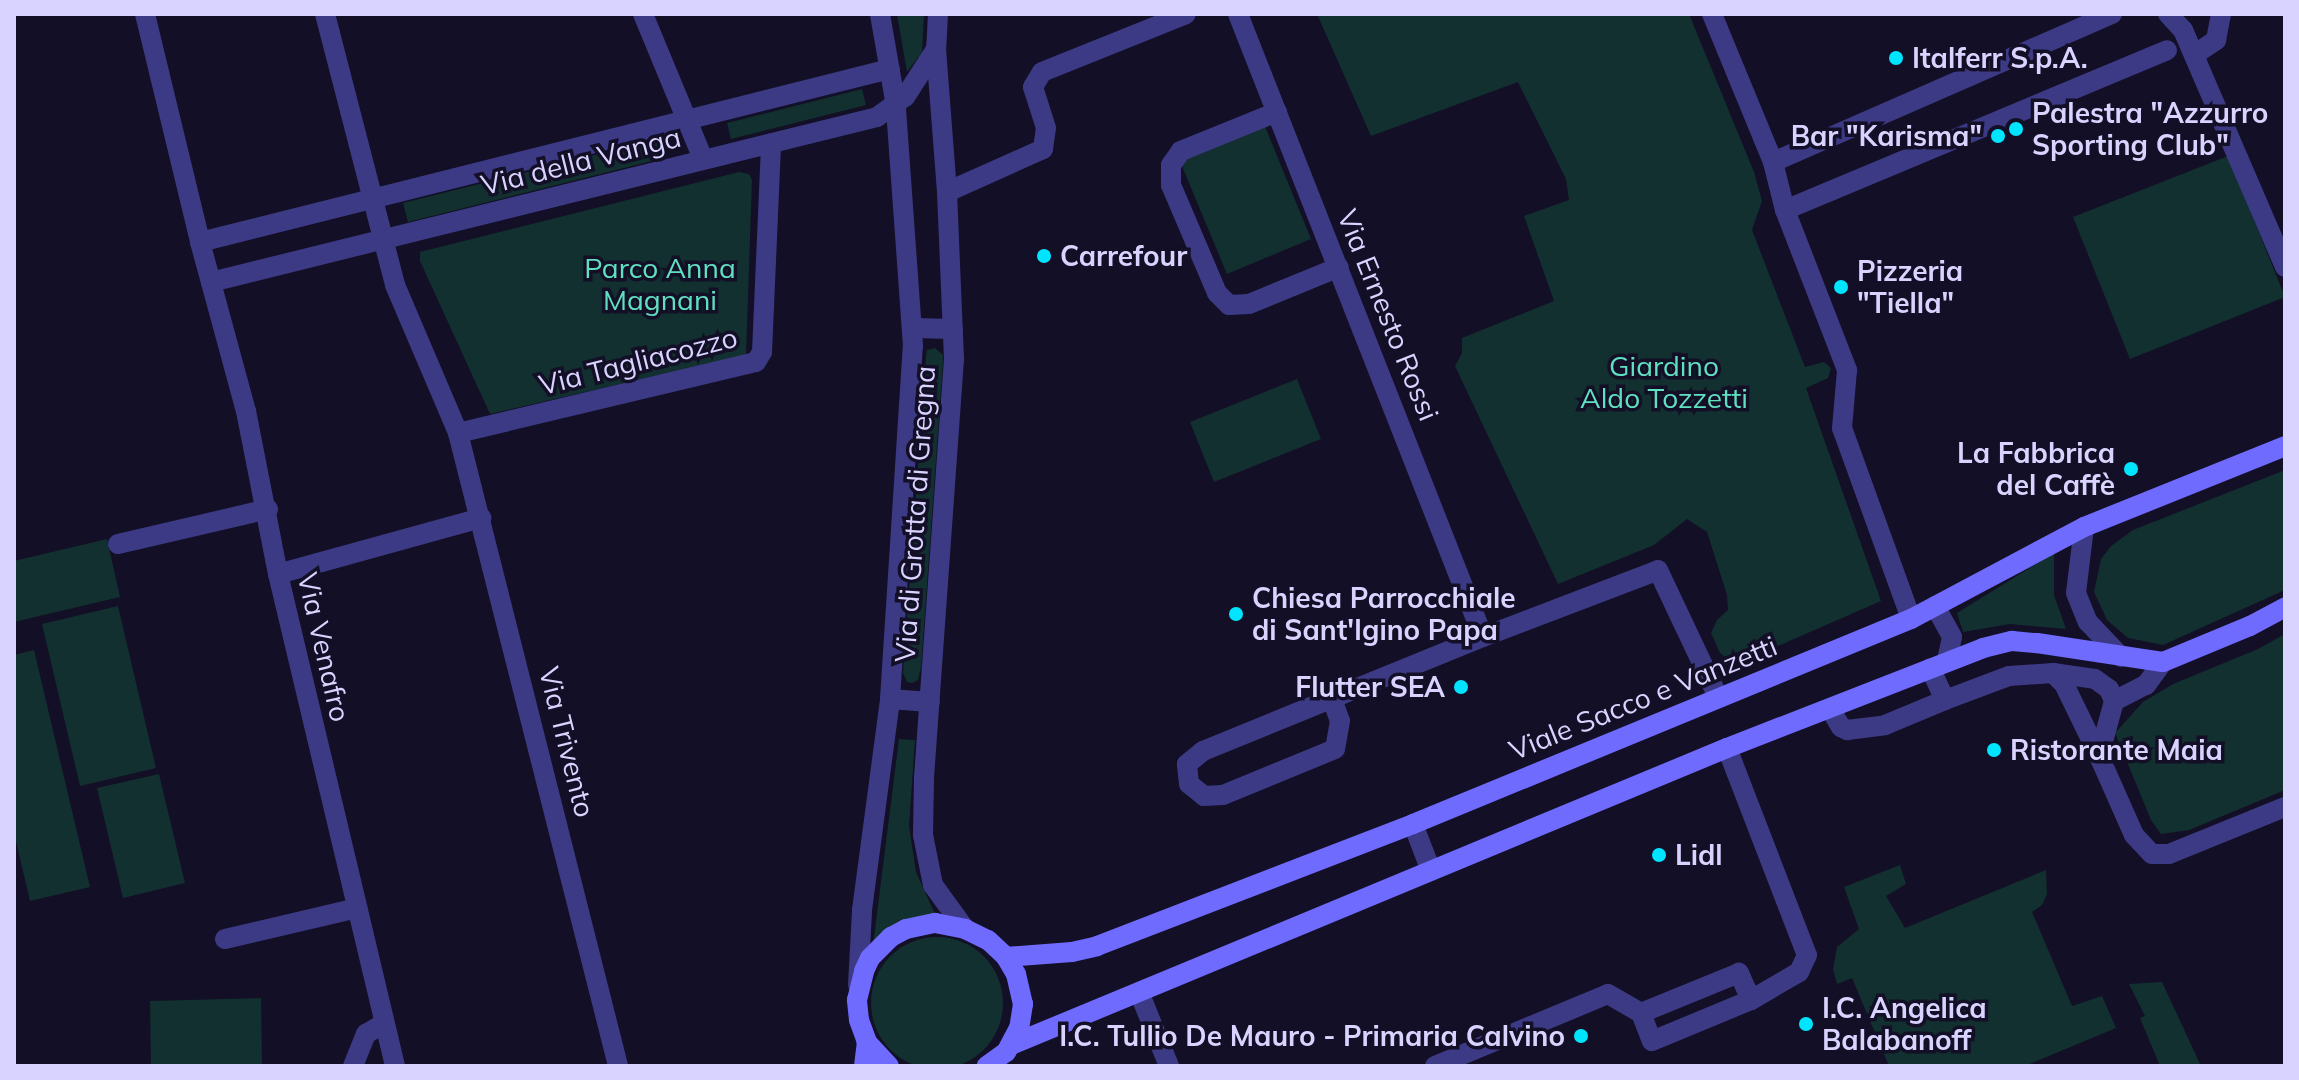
<!DOCTYPE html>
<html>
<head>
<meta charset="utf-8">
<style>
  body { margin:0 }
  #map { position:relative; width:2299px; height:1080px; overflow:hidden; background:#130f26; font-family:Mulish,sans-serif }
  div>[style] { position:absolute }
  .green>* { inset:0; background:#12302f }
  .round { border-radius:50% }
  .street>* { height:20px; margin:-10px; padding:0 10px; transform-origin:10px; border-radius:10px; background:#3d3a85 }
  .secondary>* { height:20px; margin:-10px; padding:0 10px; transform-origin:10px; border-radius:10px; background:#6f6bff }
  .dots>* { width:22px; height:22px; translate:-50% -50%; box-sizing:border-box; border:4px solid #130f26; border-radius:50% }
  span { translate:-50% -50%; white-space:nowrap; text-align:center; line-height:1.15; -webkit-text-stroke:7px #130f26; paint-order:stroke }
  .poi-label { font-size:28px; color:#d9d4ff; font-weight:700 }
  .left { translate:0 -50%; text-align:left }
  .right { translate:-100% -50%; text-align:right }
  .street-label { font-size:28px; color:#d9d4ff }
  .park-label { font-size:28px; color:#5fe0c0 }
  .frame { position:absolute; inset:0; border:16px solid #d9d4ff; pointer-events:none }
</style>
</head>
<body>
<div id="map">
  <div class="green">
    <i style="clip-path:polygon(897px 14px,924px 14px,922px 52px,907px 72px)"></i>
    <i style="clip-path:polygon(1317px 14px,1689px 14px,1754px 172px,1762px 201px,1752px 230px,1805px 367px,1824px 362px,1831px 368px,1828px 378px,1806px 388px,1881px 601px,1741px 662px,1730px 660px,1720px 653px,1711px 633px,1717px 620px,1728px 610px,1727px 595px,1707px 532px,1687px 519px,1654px 545px,1558px 584px,1455px 366px,1462px 353px,1462px 338px,1554px 301px,1524px 216px,1569px 200px,1566px 179px,1518px 82px,1371px 136px)"></i>
    <i style="clip-path:polygon(862px 89px,866px 105px,731px 139px,727px 123px)"></i>
    <i style="clip-path:polygon(1264px 124px,1311px 239px,1227px 274px,1179px 159px)"></i>
    <i style="clip-path:polygon(659px 139px,664px 158px,408px 222px,403px 203px)"></i>
    <i style="clip-path:polygon(2228px 156px,2285px 297px,2130px 359px,2073px 217px)"></i>
    <i style="clip-path:polygon(739px 172px,749px 174px,752px 180px,746px 355px,490px 414px,420px 261px,420px 252px)"></i>
    <i style="clip-path:polygon(935px 348px,943px 355px,943px 362px,921px 668px,918px 680px,912px 683px,907px 682px,903px 673px,926px 356px,927px 350px)"></i>
    <i style="clip-path:polygon(1297px 379px,1321px 439px,1214px 482px,1190px 422px)"></i>
    <i style="clip-path:polygon(2285px 470px,2285px 590px,2163px 645px,2128px 638px,2107px 620px,2094px 592px,2101px 559px,2111px 546px,2133px 530px)"></i>
    <i style="clip-path:polygon(107px 539px,120px 597px,14px 622px,14px 561px)"></i>
    <i style="clip-path:polygon(2054px 553px,2054px 595px,2066px 629px,2010px 624px,1963px 632px,1957px 613px)"></i>
    <i style="clip-path:polygon(118px 606px,156px 768px,80px 786px,42px 624px)"></i>
    <i style="clip-path:polygon(2285px 634px,2285px 790px,2189px 830px,2161px 834px,2151px 820px,2115px 733px,2143px 702px,2173px 684px,2258px 649px)"></i>
    <i style="clip-path:polygon(34px 650px,90px 887px,30px 901px,14px 833px,14px 655px)"></i>
    <i style="clip-path:polygon(899px 739px,915px 740px,909px 826px,916px 872px,935px 914px,873px 945px)"></i>
    <i style="clip-path:polygon(159px 774px,185px 883px,123px 898px,97px 788px)"></i>
    <i style="clip-path:polygon(1900px 865px,1906px 884px,1886px 896px,1905px 928px,2046px 870px,2047px 894px,2042px 905px,2032px 912px,2072px 1006px,2102px 996px,2116px 1028px,2025px 1066px,1889px 1066px,1852px 978px,1837px 984px,1833px 969px,1837px 947px,1859px 929px,1844px 887px)"></i>
    <i class="round" style="left:871px;top:937px;width:132px;height:132px"></i>
    <i style="clip-path:polygon(2162px 982px,2201px 1066px,2160px 1066px,2140px 1018px,2145px 1016px,2129px 984px)"></i>
    <i style="clip-path:polygon(261px 998px,262px 1066px,151px 1066px,150px 1001px)"></i>
  </div>
  <div class="street">
    <i style="left:145px;top:14px;width:235px;rotate:76.4deg"></i>
    <i style="left:200px;top:242px;width:175px;rotate:74.8deg"></i>
    <i style="left:246px;top:411px;width:166px;rotate:78.9deg"></i>
    <i style="left:278px;top:574px;width:506px;rotate:76.62deg"></i>
    <i style="left:325px;top:14px;width:280px;rotate:75.5deg"></i>
    <i style="left:395px;top:285px;width:161px;rotate:66.9deg"></i>
    <i style="left:458px;top:433px;width:653px;rotate:75.81deg"></i>
    <i style="left:643px;top:14px;width:157px;rotate:67.5deg"></i>
    <i style="left:938px;top:14px;width:35px;rotate:93deg"></i>
    <i style="left:936px;top:49px;width:143px;rotate:85.6deg"></i>
    <i style="left:947px;top:192px;width:167px;rotate:87.6deg"></i>
    <i style="left:954px;top:359px;width:419px;rotate:94.1deg"></i>
    <i style="left:924px;top:777px;width:58px;rotate:91deg"></i>
    <i style="left:923px;top:835px;width:51px;rotate:78.7deg"></i>
    <i style="left:933px;top:885px;width:54px;rotate:54deg"></i>
    <i style="left:1238px;top:14px;width:669px;rotate:68.53deg"></i>
    <i style="left:1712px;top:14px;width:160px;rotate:67.6deg"></i>
    <i style="left:1773px;top:162px;width:49px;rotate:76deg"></i>
    <i style="left:1785px;top:210px;width:172px;rotate:68.8deg"></i>
    <i style="left:1847px;top:370px;width:58px;rotate:94.9deg"></i>
    <i style="left:1842px;top:428px;width:203px;rotate:70.1deg"></i>
    <i style="left:2168px;top:14px;width:22px;rotate:47deg"></i>
    <i style="left:2183px;top:30px;width:258px;rotate:66.7deg"></i>
    <i style="left:2194px;top:55px;width:27px;rotate:-34deg"></i>
    <i style="left:2216px;top:40px;width:26px;rotate:-79deg"></i>
    <i style="left:1277px;top:112px;width:104px;rotate:157.9deg"></i>
    <i style="left:1181px;top:151px;width:17px;rotate:126deg"></i>
    <i style="left:1171px;top:165px;width:20px;rotate:90deg"></i>
    <i style="left:1171px;top:185px;width:117px;rotate:66.9deg"></i>
    <i style="left:1217px;top:293px;width:17px;rotate:45deg"></i>
    <i style="left:1229px;top:305px;width:20px;rotate:-3deg"></i>
    <i style="left:1249px;top:304px;width:97px;rotate:-22.3deg"></i>
    <i style="left:1773px;top:162px;width:370px;rotate:-23.6deg"></i>
    <i style="left:947px;top:192px;width:105px;rotate:-24.1deg"></i>
    <i style="left:1043px;top:149px;width:21px;rotate:-82deg"></i>
    <i style="left:1046px;top:128px;width:43px;rotate:-107.6deg"></i>
    <i style="left:1033px;top:87px;width:17px;rotate:-59deg"></i>
    <i style="left:1042px;top:72px;width:155px;rotate:-21.9deg"></i>
    <i style="left:1785px;top:210px;width:414px;rotate:-22.7deg"></i>
    <i style="left:200px;top:242px;width:711px;rotate:-14.08deg"></i>
    <i style="left:211px;top:282px;width:686px;rotate:-13.91deg"></i>
    <i style="left:877px;top:117px;width:34px;rotate:-36deg"></i>
    <i style="left:905px;top:97px;width:57px;rotate:-57.1deg"></i>
    <i style="left:913px;top:328px;width:40px;rotate:1.4deg"></i>
    <i style="left:458px;top:433px;width:306px;rotate:-13.4deg"></i>
    <i style="left:756px;top:362px;width:12px;rotate:-59deg"></i>
    <i style="left:762px;top:352px;width:209px;rotate:-87.5deg"></i>
    <i style="left:2084px;top:527px;width:66px;rotate:96.9deg"></i>
    <i style="left:2076px;top:593px;width:31px;rotate:68deg"></i>
    <i style="left:2088px;top:622px;width:48px;rotate:46.7deg"></i>
    <i style="left:118px;top:544px;width:154px;rotate:-13.1deg"></i>
    <i style="left:278px;top:574px;width:211px;rotate:-15.4deg"></i>
    <i style="left:1935px;top:606px;width:35px;rotate:61deg"></i>
    <i style="left:1952px;top:637px;width:25px;rotate:102deg"></i>
    <i style="left:2053px;top:673px;width:16px;rotate:45deg"></i>
    <i style="left:2064px;top:684px;width:80px;rotate:64.1deg"></i>
    <i style="left:2099px;top:756px;width:57px;rotate:-74.7deg"></i>
    <i style="left:2114px;top:701px;width:36px;rotate:-27deg"></i>
    <i style="left:2146px;top:685px;width:29px;rotate:-54deg"></i>
    <i style="left:890px;top:699px;width:40px;rotate:4.3deg"></i>
    <i style="left:1332px;top:699px;width:23px;rotate:70deg"></i>
    <i style="left:1340px;top:721px;width:28px;rotate:100deg"></i>
    <i style="left:1335px;top:749px;width:121px;rotate:157.7deg"></i>
    <i style="left:1223px;top:795px;width:19px;rotate:177deg"></i>
    <i style="left:1204px;top:796px;width:19px;rotate:-141deg"></i>
    <i style="left:1189px;top:784px;width:20px;rotate:-96deg"></i>
    <i style="left:1187px;top:764px;width:21px;rotate:-39deg"></i>
    <i style="left:1203px;top:751px;width:302px;rotate:-22.2deg"></i>
    <i style="left:1483px;top:637px;width:187px;rotate:-20.9deg"></i>
    <i style="left:1658px;top:570px;width:140px;rotate:64.7deg"></i>
    <i style="left:1945px;top:700px;width:68px;rotate:-20.6deg"></i>
    <i style="left:2009px;top:676px;width:44px;rotate:-3.9deg"></i>
    <i style="left:2053px;top:673px;width:42px;rotate:8.1deg"></i>
    <i style="left:2095px;top:679px;width:17px;rotate:36deg"></i>
    <i style="left:2109px;top:689px;width:13px;rotate:67deg"></i>
    <i style="left:1831px;top:710px;width:20px;rotate:60deg"></i>
    <i style="left:1841px;top:727px;width:7px;rotate:27deg"></i>
    <i style="left:1847px;top:730px;width:38px;rotate:-7deg"></i>
    <i style="left:1885px;top:725px;width:65px;rotate:-22.6deg"></i>
    <i style="left:1945px;top:700px;width:35px;rotate:-115deg"></i>
    <i style="left:1727px;top:748px;width:222px;rotate:68.9deg"></i>
    <i style="left:1807px;top:955px;width:19px;rotate:115deg"></i>
    <i style="left:1799px;top:972px;width:56px;rotate:149.7deg"></i>
    <i style="left:2099px;top:756px;width:86px;rotate:66.1deg"></i>
    <i style="left:2134px;top:835px;width:26px;rotate:47deg"></i>
    <i style="left:2152px;top:854px;width:17px"></i>
    <i style="left:2169px;top:854px;width:125px;rotate:-22.1deg"></i>
    <i style="left:1413px;top:824px;width:50px;rotate:69deg"></i>
    <i style="left:225px;top:939px;width:136px;rotate:-13.2deg"></i>
    <i style="left:858px;top:985px;width:75px;rotate:-86.9deg"></i>
    <i style="left:862px;top:910px;width:213px;rotate:-82.4deg"></i>
    <i style="left:890px;top:699px;width:354px;rotate:-86.3deg"></i>
    <i style="left:913px;top:346px;width:241px;rotate:-94.1deg"></i>
    <i style="left:896px;top:106px;width:93px;rotate:-99.9deg"></i>
    <i style="left:1139px;top:992px;width:80px;rotate:67.9deg"></i>
    <i style="left:353px;top:1066px;width:35px;rotate:-68deg"></i>
    <i style="left:366px;top:1034px;width:21px;rotate:-31deg"></i>
    <i style="left:1435px;top:1066px;width:187px;rotate:-22.6deg"></i>
    <i style="left:1608px;top:994px;width:38px;rotate:30deg"></i>
    <i style="left:1641px;top:1013px;width:30px;rotate:69deg"></i>
    <i style="left:1652px;top:1041px;width:107px;rotate:-22.5deg"></i>
    <i style="left:1751px;top:1000px;width:30px;rotate:-114deg"></i>
    <i style="left:1739px;top:973px;width:106px;rotate:157.8deg"></i>
  </div>
  <div class="secondary">
    <i style="left:1006px;top:957px;width:66px;rotate:-4.3deg"></i>
    <i style="left:1072px;top:952px;width:26px;rotate:-13deg"></i>
    <i style="left:1097px;top:946px;width:339px;rotate:-21.1deg"></i>
    <i style="left:1413px;top:824px;width:539px;rotate:-22.37deg"></i>
    <i style="left:1911px;top:619px;width:196px;rotate:-28deg"></i>
    <i style="left:2084px;top:527px;width:217px;rotate:-21.9deg"></i>
    <i style="left:1011px;top:1045px;width:775px;rotate:-22.53deg"></i>
    <i style="left:1727px;top:748px;width:275px;rotate:-21.3deg"></i>
    <i style="left:1983px;top:648px;width:30px;rotate:-14deg"></i>
    <i style="left:2012px;top:641px;width:25px;rotate:5deg"></i>
    <i style="left:2037px;top:643px;width:127px;rotate:8.6deg"></i>
    <i style="left:2163px;top:662px;width:94px;rotate:-22.5deg"></i>
    <i style="left:2250px;top:626px;width:40px;rotate:-28deg"></i>
    <i style="left:864px;top:1066px;width:24px;rotate:-83deg"></i>
    <i style="left:889px;top:1066px;width:33px;rotate:-133deg"></i>
    <i style="left:867px;top:1042px;width:23px;rotate:-110deg"></i>
    <i style="left:859px;top:1020px;width:20px;rotate:-96deg"></i>
    <i style="left:857px;top:1000px;width:30px;rotate:-76deg"></i>
    <i style="left:864px;top:971px;width:14px;rotate:-65deg"></i>
    <i style="left:870px;top:958px;width:30px;rotate:-45deg"></i>
    <i style="left:891px;top:937px;width:17px;rotate:-28deg"></i>
    <i style="left:906px;top:929px;width:30px;rotate:-12deg"></i>
    <i style="left:935px;top:923px;width:31px;rotate:11deg"></i>
    <i style="left:965px;top:929px;width:25px;rotate:26deg"></i>
    <i style="left:988px;top:940px;width:25px;rotate:43deg"></i>
    <i style="left:1006px;top:957px;width:20px;rotate:60deg"></i>
    <i style="left:1016px;top:974px;width:31px;rotate:77deg"></i>
    <i style="left:1023px;top:1004px;width:24px;rotate:99deg"></i>
    <i style="left:1019px;top:1028px;width:27px;rotate:118deg"></i>
    <i style="left:1006px;top:1052px;width:24px;rotate:144deg"></i>
  </div>
  <div class="dots">
    <i style="left:1896px;top:58px;background:#00e5ff"></i>
    <i style="left:2016px;top:129px;background:#00e5ff"></i>
    <i style="left:1998px;top:136px;background:#00e5ff"></i>
    <i style="left:1044px;top:256px;background:#00e5ff"></i>
    <i style="left:1841px;top:287px;background:#00e5ff"></i>
    <i style="left:2131px;top:469px;background:#00e5ff"></i>
    <i style="left:1236px;top:614px;background:#00e5ff"></i>
    <i style="left:1461px;top:687px;background:#00e5ff"></i>
    <i style="left:1994px;top:750px;background:#00e5ff"></i>
    <i style="left:1659px;top:855px;background:#00e5ff"></i>
    <i style="left:1806px;top:1024px;background:#00e5ff"></i>
    <i style="left:1581px;top:1036px;background:#00e5ff"></i>
  </div>
  <div class="poi-label">
    <span class="left" style="left:1912px;top:58px">Italferr S.p.A.</span>
    <span class="left" style="left:2032px;top:129px">Palestra "Azzurro<br>Sporting Club"</span>
    <span class="right" style="left:1982px;top:136px">Bar "Karisma"</span>
    <span class="left" style="left:1060px;top:256px">Carrefour</span>
    <span class="left" style="left:1857px;top:287px">Pizzeria<br>"Tiella"</span>
    <span class="right" style="left:2115px;top:469px">La Fabbrica<br>del Caffè</span>
    <span class="left" style="left:1252px;top:614px">Chiesa Parrocchiale<br>di Sant'Igino Papa</span>
    <span class="right" style="left:1445px;top:687px">Flutter SEA</span>
    <span class="left" style="left:2010px;top:750px">Ristorante Maia</span>
    <span class="left" style="left:1675px;top:855px">Lidl</span>
    <span class="left" style="left:1822px;top:1024px">I.C. Angelica<br>Balabanoff</span>
    <span class="right" style="left:1565px;top:1036px">I.C. Tullio De Mauro - Primaria Calvino</span>
  </div>
  <div class="street-label">
    <span style="left:581px;top:161px;rotate:-14deg">Via della Vanga</span>
    <span style="left:1388px;top:315px;rotate:68deg">Via Ernesto Rossi</span>
    <span style="left:638px;top:361px;rotate:-14deg">Via Tagliacozzo</span>
    <span style="left:915px;top:514px;rotate:-86deg">Via di Grotta di Gregna</span>
    <span style="left:324px;top:647px;rotate:77deg">Via Venafro</span>
    <span style="left:1643px;top:698px;rotate:-22deg">Viale Sacco e Vanzetti</span>
    <span style="left:567px;top:742px;rotate:76deg">Via Trivento</span>
  </div>
  <div class="park-label">
    <span style="left:660px;top:284px">Parco Anna<br>Magnani</span>
    <span style="left:1664px;top:382px">Giardino<br>Aldo Tozzetti</span>
  </div>
  <div class="frame"></div>
</div>
</body>
</html>
